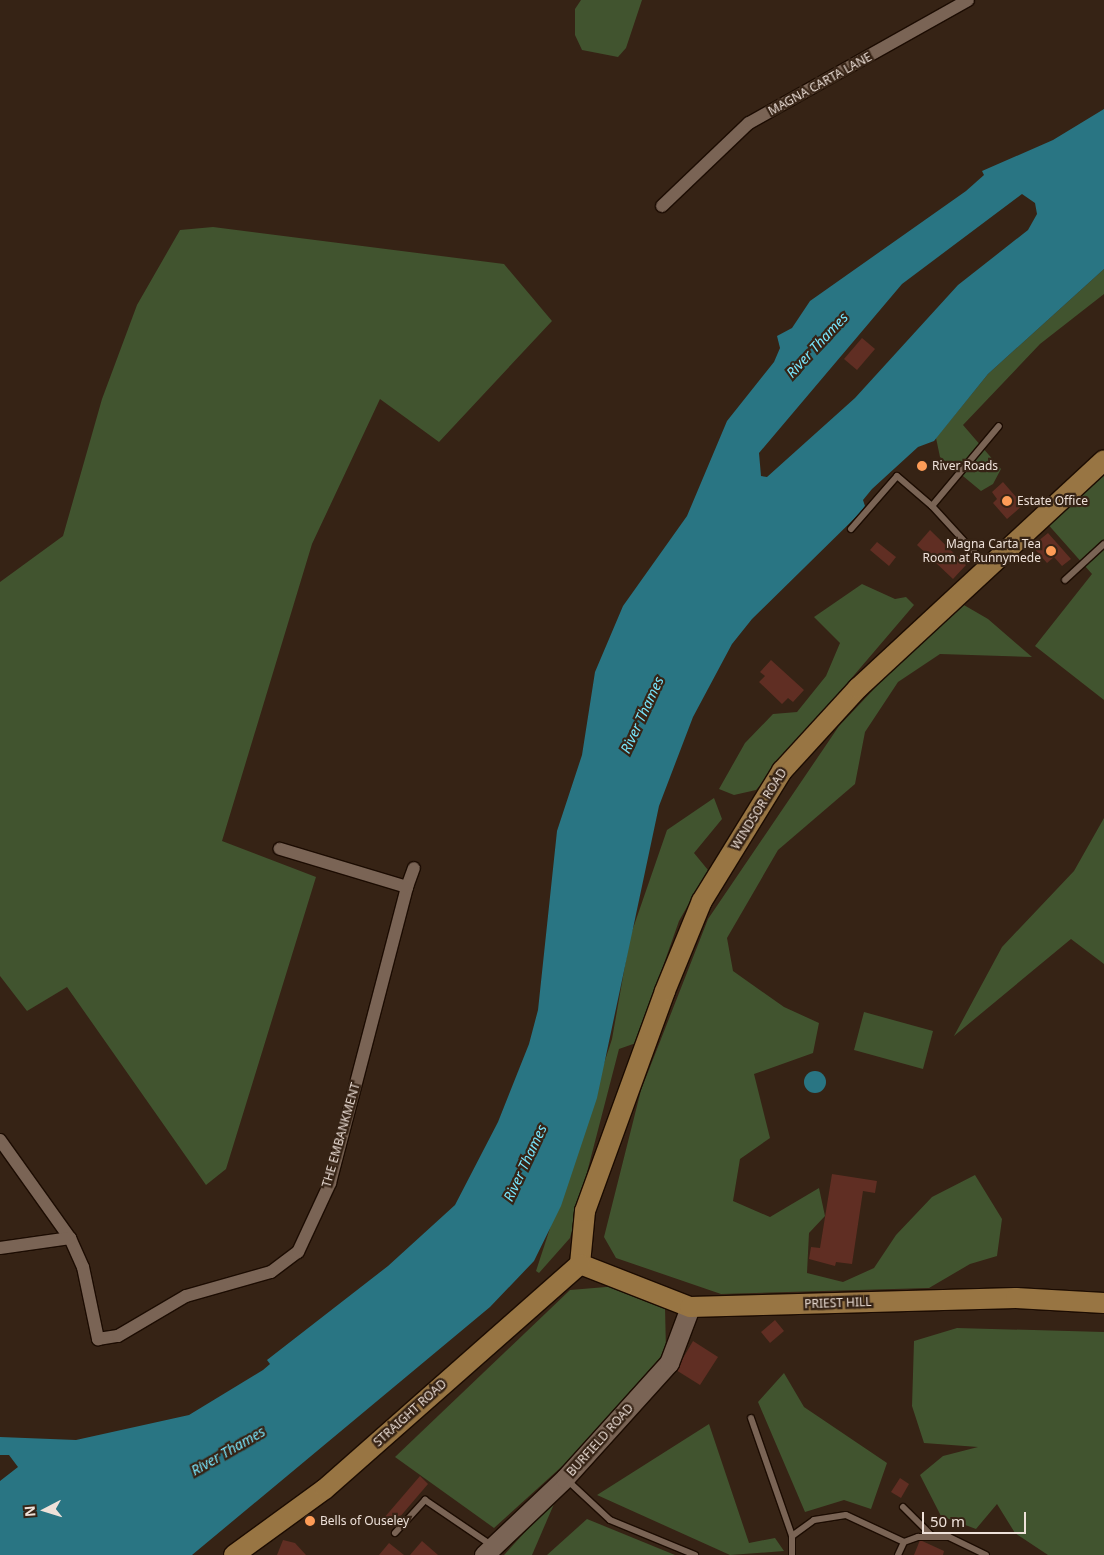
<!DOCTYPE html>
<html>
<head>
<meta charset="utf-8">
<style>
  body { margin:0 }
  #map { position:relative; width:1104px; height:1555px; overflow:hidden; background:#362315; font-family:"Noto Sans",sans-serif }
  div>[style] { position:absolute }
  .green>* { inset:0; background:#41542f }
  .water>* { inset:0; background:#297583 }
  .round { border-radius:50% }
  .building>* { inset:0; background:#602e23 }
  .roads { filter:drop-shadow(1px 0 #1c0c02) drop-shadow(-1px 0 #1c0c02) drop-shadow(0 1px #1c0c02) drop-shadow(0 -1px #1c0c02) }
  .lane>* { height:6px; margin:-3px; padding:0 3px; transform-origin:3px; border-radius:3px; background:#7a6455 }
  .street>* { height:12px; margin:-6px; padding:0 6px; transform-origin:6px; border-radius:6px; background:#7a6455 }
  .secondary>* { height:19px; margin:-9.5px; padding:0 9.5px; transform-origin:9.5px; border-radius:9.5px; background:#7a6455 }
  .primary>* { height:20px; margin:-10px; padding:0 10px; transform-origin:10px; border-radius:10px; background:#987543 }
  .dots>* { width:14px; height:14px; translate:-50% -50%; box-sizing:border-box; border:2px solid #362315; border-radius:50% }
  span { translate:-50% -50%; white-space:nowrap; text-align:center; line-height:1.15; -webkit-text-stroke:4.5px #362315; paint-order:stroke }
  .street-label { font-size:12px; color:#eee1d9 }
  .poi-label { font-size:12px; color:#eee1d9 }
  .left { translate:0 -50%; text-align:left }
  .right { translate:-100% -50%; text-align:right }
  .water-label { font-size:14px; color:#78e6fd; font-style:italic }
  .north { position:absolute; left:20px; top:1485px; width:50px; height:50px; -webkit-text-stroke:4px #362315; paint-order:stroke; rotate:265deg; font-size:14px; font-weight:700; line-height:20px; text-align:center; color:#eee1d9 }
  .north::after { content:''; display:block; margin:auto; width:18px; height:22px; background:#eee1d9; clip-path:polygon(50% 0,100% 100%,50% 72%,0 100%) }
  .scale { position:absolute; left:922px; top:1512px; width:104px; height:22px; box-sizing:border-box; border:2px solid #eee1d9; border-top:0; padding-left:6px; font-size:15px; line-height:18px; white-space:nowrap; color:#eee1d9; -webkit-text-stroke:4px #362315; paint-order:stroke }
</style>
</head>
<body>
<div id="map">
  <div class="green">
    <i style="clip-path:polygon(581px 0,642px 0,626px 48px,618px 57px,582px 50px,575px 35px,575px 9px)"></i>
    <i style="clip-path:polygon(213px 227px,504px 264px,552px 321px,439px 442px,380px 399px,312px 544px,222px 841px,316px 877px,226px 1169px,206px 1185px,67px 987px,27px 1011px,0 976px,0 582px,63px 536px,102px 399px,137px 305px,180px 230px)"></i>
    <i style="clip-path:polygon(1104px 269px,1104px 294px,1040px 344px,963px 425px,1001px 469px,993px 484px,981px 491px,940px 457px,936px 438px,988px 374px)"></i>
    <i style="clip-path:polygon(1104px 469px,1104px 700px,1035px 646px,1092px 574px,1045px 521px)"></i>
    <i style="clip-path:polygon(862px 584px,895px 599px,906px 597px,914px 605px,756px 790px,734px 795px,719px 789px,745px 743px,773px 714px,797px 712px,826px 676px,840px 643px,814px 617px)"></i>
    <i style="clip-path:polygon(957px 601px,988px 619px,1032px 657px,940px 654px,898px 682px,865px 732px,855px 784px,778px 850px,727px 938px,733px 971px,784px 1007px,819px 1023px,813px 1053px,754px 1074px,770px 1138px,740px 1159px,733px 1201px,770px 1217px,819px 1188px,825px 1216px,809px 1233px,807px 1273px,843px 1282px,874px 1268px,896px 1235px,932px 1197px,975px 1175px,1002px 1219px,997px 1256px,970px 1264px,929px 1288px,721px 1294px,616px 1258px,604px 1237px,641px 1090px,708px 919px,839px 726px)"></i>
    <i style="clip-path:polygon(714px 798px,722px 819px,694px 853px,708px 870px,679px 921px,636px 1043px,619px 1049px,570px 1238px,539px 1273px,536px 1271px,612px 1039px,630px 937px,667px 830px)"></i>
    <i style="clip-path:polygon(1104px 818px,1104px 964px,1071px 939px,954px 1036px,1002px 947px,1074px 871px)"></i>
    <i style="clip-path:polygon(864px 1012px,933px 1031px,923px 1069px,854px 1050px)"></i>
    <i style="clip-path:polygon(618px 1286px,665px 1307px,666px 1351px,569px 1460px,494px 1528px,395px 1457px,570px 1290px)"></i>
    <i style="clip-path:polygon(957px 1328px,1104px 1332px,1104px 1555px,1048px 1555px,1015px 1533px,997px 1504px,976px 1529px,941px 1516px,920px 1475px,943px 1456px,978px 1447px,924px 1443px,912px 1406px,914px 1341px)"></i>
    <i style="clip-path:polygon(784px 1373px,804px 1407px,887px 1463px,871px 1509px,844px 1500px,805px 1512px,758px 1402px)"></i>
    <i style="clip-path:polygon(709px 1424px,749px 1543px,775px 1538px,784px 1551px,730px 1555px,597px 1495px)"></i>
    <i style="clip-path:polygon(557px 1497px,532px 1555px,504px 1555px)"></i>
    <i style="clip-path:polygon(587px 1519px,675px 1555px,547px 1555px)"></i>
  </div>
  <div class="water">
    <i style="clip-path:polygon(evenodd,1104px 109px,1104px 269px,988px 374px,934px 441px,918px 447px,872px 489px,863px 500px,865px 506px,860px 513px,752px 619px,732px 644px,693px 717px,659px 806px,597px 1098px,561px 1206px,534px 1261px,490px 1307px,192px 1555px,0 1555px,0 1481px,18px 1467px,9px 1455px,0 1455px,0 1437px,76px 1440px,189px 1415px,263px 1370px,270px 1364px,267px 1360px,388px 1266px,455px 1205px,498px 1122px,529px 1044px,538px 1010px,557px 831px,582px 755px,595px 672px,623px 606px,687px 516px,727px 421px,774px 362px,780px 348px,777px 336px,792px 328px,810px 301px,966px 191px,984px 175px,982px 171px,1053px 140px,1104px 109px,1022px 194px,1035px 203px,1037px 214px,1028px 230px,958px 285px,855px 398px,767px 477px,761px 476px,759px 453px,902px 284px,1022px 194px)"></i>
    <i class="round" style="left:804px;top:1071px;width:22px;height:22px"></i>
  </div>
  <div class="building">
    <i style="clip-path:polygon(862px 338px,875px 349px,857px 370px,844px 359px)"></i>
    <i style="clip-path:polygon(1003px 482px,1023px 505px,1007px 519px,993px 503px,997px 499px,992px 492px)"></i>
    <i style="clip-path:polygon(930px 530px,966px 565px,953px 579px,917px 545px)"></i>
    <i style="clip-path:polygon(1048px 533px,1071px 559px,1062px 566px,1054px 557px,1047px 563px,1032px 546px)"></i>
    <i style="clip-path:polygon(877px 542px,896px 557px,889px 566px,870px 550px)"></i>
    <i style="clip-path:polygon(771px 660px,804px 690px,793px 702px,788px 698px,782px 704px,759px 682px,765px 676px,760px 672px)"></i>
    <i style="clip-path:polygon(832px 1174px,877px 1181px,875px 1193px,863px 1191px,852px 1264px,836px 1262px,835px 1266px,809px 1259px,811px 1247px,820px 1248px)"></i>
    <i style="clip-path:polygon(775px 1320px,784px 1331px,770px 1343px,761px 1332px)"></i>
    <i style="clip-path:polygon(693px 1341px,718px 1357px,700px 1385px,676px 1370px)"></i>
    <i style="clip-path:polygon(420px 1476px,428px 1484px,393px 1525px,384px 1518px)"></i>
    <i style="clip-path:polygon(900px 1478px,909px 1484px,901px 1498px,891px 1492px)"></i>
    <i style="clip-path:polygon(283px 1540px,295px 1543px,306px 1555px,277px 1555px)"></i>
    <i style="clip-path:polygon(920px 1540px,944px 1551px,943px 1555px,914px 1555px)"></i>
    <i style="clip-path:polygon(422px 1541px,438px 1555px,410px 1555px)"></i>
    <i style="clip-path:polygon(389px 1543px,404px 1555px,379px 1555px)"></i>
  </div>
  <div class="roads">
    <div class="lane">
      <i style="left:932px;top:506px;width:104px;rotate:-50.1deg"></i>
      <i style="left:851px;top:529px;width:70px;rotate:-49deg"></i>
      <i style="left:897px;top:476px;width:46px;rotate:40.6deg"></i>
      <i style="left:932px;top:506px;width:80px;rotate:47.5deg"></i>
      <i style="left:1065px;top:580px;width:53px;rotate:-42.7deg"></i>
      <i style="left:751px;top:1418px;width:125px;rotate:70.8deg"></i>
      <i style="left:566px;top:1479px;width:60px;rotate:43deg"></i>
      <i style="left:610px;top:1520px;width:92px;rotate:22.4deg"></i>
      <i style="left:903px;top:1507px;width:41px;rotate:45deg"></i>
      <i style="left:395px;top:1533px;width:45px;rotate:-47.7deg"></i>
      <i style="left:425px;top:1500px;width:80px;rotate:34.3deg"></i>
      <i style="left:792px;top:1555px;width:19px;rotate:-90deg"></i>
      <i style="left:792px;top:1536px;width:27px;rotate:-36deg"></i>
      <i style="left:814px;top:1520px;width:32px;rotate:-9deg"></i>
      <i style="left:846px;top:1515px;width:64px;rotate:25deg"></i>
      <i style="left:904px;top:1542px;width:15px;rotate:-20deg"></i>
      <i style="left:918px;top:1537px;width:31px"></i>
      <i style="left:949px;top:1537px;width:41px;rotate:25.9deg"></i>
      <i style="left:898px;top:1555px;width:14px;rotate:-65deg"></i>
    </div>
    <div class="street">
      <i style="left:662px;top:206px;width:120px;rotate:-43.7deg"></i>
      <i style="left:749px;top:123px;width:251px;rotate:-29.3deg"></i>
      <i style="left:407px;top:887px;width:20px;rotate:-70deg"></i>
      <i style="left:0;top:1140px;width:120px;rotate:54.5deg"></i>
      <i style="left:70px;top:1238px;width:32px;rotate:66deg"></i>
      <i style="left:83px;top:1267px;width:74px;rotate:78.2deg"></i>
      <i style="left:98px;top:1339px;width:20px;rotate:-9deg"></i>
      <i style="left:118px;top:1336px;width:79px;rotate:-30.5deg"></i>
      <i style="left:186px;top:1296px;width:88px;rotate:-15.8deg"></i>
      <i style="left:271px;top:1272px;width:34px;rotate:-37deg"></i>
      <i style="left:298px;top:1252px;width:76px;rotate:-65.1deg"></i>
      <i style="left:330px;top:1183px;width:306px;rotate:-75.4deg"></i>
      <i style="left:407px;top:887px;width:133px;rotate:-163.3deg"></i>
      <i style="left:0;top:1248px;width:71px;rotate:-8.1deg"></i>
    </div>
    <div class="secondary">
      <i style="left:484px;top:1555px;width:112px;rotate:-43.5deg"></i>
      <i style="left:565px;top:1478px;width:155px;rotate:-47.9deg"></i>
      <i style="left:669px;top:1363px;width:60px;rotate:-69.4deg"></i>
    </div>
    <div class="primary">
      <i style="left:580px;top:1264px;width:53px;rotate:-84.6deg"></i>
      <i style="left:585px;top:1211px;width:234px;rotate:-70deg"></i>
      <i style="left:665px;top:991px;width:97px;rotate:-67.7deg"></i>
      <i style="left:702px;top:901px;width:153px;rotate:-58.4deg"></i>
      <i style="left:782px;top:771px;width:113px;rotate:-47.5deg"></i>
      <i style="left:858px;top:688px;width:335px;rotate:-42.8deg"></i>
      <i style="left:580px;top:1264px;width:118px;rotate:21.4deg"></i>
      <i style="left:690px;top:1307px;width:326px;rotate:-1.6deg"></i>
      <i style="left:1016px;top:1298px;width:88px;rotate:3.3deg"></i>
      <i style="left:234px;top:1555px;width:112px;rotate:-36deg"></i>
      <i style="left:325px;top:1489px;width:340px;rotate:-41.4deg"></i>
    </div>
  </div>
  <div class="dots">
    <i style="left:922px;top:466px;background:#fe9c57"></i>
    <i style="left:1007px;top:501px;background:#fe9c57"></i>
    <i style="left:1051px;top:551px;background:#fe9c57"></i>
    <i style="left:310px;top:1521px;background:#fe9c57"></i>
  </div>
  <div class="street-label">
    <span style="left:820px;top:84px;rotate:-29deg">MAGNA CARTA LANE</span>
    <span style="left:759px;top:809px;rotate:-58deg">WINDSOR ROAD</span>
    <span style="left:341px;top:1135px;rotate:-74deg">THE EMBANKMENT</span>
    <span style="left:838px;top:1303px;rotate:-2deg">PRIEST HILL</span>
    <span style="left:410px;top:1413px;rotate:-42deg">STRAIGHT ROAD</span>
    <span style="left:600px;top:1440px;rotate:-48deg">BURFIELD ROAD</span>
  </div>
  <div class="poi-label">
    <span class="left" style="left:932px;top:466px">River Roads</span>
    <span class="left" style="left:1017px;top:501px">Estate Office</span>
    <span class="right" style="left:1041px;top:551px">Magna Carta Tea<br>Room at Runnymede</span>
    <span class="left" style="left:320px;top:1521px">Bells of Ouseley</span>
  </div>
  <div class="water-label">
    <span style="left:817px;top:345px;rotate:-47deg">River Thames</span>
    <span style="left:642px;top:715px;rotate:-65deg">River Thames</span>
    <span style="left:525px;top:1163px;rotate:-65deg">River Thames</span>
    <span style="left:228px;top:1451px;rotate:-30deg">River Thames</span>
  </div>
  <div class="north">N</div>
  <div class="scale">50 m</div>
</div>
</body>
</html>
